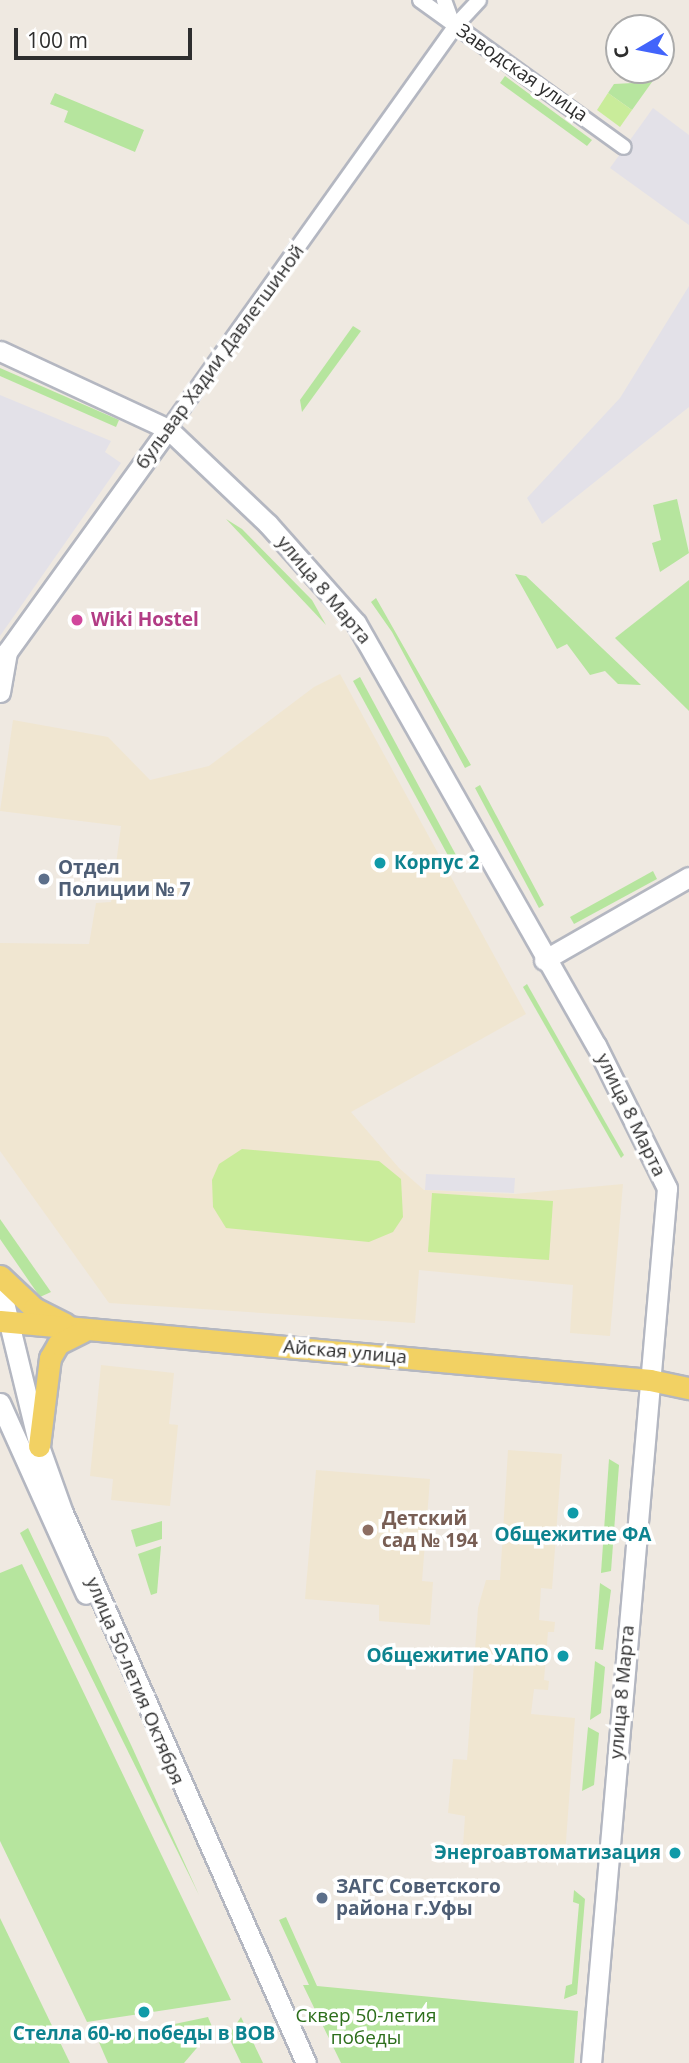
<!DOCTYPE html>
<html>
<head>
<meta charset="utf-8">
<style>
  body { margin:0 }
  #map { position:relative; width:689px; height:2063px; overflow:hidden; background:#efe9e1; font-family:"Open Sans",sans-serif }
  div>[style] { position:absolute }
  .industrial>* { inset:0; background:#e3e1e8 }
  .education>* { inset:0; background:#f0e6d1 }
  .green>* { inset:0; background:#b6e59e }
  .pitch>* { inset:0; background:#c9ec9a }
  .roads { filter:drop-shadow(2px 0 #b4b7c1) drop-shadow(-2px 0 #b4b7c1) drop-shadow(0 2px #b4b7c1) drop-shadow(0 -2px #b4b7c1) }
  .street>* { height:14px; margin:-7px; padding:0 7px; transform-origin:7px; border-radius:7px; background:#fff }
  .secondary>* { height:19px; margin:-9.5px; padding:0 9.5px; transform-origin:9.5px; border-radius:9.5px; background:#fff }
  .primary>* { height:21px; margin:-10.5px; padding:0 10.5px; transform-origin:10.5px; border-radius:10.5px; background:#f2d163 }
  .dots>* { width:19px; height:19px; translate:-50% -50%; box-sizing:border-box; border:4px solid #fff; border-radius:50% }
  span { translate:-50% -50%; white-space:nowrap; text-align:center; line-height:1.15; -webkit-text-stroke:7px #fff; paint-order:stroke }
  .street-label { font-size:19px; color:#2e2e2e }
  .hotel-label { font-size:19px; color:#b23c85; font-weight:700 }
  .left { translate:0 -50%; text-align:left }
  .culture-label { font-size:19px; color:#0d838f; font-weight:700 }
  .right { translate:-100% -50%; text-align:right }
  .service-label { font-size:19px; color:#4e5e75; font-weight:700 }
  .education-label { font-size:19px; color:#785e54; font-weight:700 }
  .park-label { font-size:19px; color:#2c6e1b }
  .north { position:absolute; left:605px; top:14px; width:70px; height:70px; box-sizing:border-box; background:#fff; border:2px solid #ababab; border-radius:50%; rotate:260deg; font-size:19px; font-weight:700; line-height:28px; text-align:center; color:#2e2e2e }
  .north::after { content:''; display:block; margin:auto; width:24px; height:32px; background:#4264fb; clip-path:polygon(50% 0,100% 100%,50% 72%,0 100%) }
  .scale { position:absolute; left:14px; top:28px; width:178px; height:32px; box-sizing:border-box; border:4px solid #2e2e2e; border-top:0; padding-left:9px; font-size:21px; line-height:24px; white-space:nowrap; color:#2e2e2e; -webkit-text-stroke:5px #fff; paint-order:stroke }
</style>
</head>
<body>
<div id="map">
  <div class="industrial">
    <i style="clip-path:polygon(653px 108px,689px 135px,689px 225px,610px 168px)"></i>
    <i style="clip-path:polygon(689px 286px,689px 407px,542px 524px,527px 498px,620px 398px)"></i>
    <i style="clip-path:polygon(0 395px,111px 441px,105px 452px,121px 463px,0 636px)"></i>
    <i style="clip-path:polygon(426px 1174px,515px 1178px,514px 1193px,425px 1190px)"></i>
  </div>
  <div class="education">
    <i style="clip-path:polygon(340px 674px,526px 1014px,351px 1112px,399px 1168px,424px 1190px,515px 1194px,623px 1184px,610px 1336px,570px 1333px,573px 1285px,419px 1270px,415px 1323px,109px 1303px,0 1151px,0 943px,89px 944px,96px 903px,111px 902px,121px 826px,0 811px,13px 720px,108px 737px,150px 780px,209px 766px,314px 687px)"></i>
    <i style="clip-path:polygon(101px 1365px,174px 1373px,169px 1424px,178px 1425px,170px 1506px,111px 1500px,113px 1479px,90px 1476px)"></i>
    <i style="clip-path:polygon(508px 1450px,562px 1454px,552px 1589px,541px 1588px,539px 1620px,555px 1622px,554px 1632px,548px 1632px,544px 1680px,549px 1681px,548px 1690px,534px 1689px,531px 1714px,575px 1718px,565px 1855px,463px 1846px,465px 1816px,448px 1813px,453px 1759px,467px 1760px,478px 1608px,486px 1580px,500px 1580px)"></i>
    <i style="clip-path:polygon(316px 1470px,430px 1479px,422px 1581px,433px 1582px,430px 1625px,379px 1621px,379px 1605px,305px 1599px)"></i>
  </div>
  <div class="green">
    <i style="clip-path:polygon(505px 76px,592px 140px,587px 146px,500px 83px)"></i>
    <i style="clip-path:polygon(652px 82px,632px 110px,608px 93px,614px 84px)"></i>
    <i style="clip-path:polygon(55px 93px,144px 130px,135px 152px,64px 122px,68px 111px,50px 104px)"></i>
    <i style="clip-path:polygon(353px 326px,361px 331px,302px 412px,300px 400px)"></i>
    <i style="clip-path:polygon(0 368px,119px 420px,116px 427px,0 376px)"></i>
    <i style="clip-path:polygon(677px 499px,689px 553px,660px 572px,652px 543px,661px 540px,653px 505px)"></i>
    <i style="clip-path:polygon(226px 519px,242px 529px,312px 600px,326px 625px)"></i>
    <i style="clip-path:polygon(515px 574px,526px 576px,641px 685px,618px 684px,605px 671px,590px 675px,567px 644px,557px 649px)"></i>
    <i style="clip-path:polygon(689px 580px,689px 711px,615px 638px)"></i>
    <i style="clip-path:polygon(376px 598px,471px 765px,465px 768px,392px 632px,371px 602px)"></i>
    <i style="clip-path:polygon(360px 677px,463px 868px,457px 872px,353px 681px)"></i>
    <i style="clip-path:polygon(480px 785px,544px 905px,539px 908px,475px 788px)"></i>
    <i style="clip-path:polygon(653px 871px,657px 879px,574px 924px,570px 917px)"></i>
    <i style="clip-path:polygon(527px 984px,624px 1155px,621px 1158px,523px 987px)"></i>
    <i style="clip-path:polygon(0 1219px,51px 1292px,40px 1297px,0 1239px)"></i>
    <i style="clip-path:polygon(609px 1459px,619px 1465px,611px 1571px,601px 1573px)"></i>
    <i style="clip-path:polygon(162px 1521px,162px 1539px,136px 1547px,131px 1530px)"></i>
    <i style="clip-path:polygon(28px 1528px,132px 1747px,199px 1895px,20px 1533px)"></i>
    <i style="clip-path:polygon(161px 1546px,157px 1593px,151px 1595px,138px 1554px)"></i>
    <i style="clip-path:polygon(22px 1564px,81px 1687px,231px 2000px,87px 2022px,0 1841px,0 1573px)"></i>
    <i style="clip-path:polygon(600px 1583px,611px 1590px,603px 1650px,595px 1649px)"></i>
    <i style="clip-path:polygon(595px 1661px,605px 1667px,601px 1713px,590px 1720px)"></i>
    <i style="clip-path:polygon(588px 1727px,599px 1733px,594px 1785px,582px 1791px)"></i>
    <i style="clip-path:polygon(574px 1890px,585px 1899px,577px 1994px,564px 1999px,566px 1986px,572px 1984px,579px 1904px,573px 1902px)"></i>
    <i style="clip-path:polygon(286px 1917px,317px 1986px,578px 2011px,574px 2063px,341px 2063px,303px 1985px,309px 1985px,279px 1920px)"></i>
    <i style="clip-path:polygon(0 1918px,70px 2063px,0 2063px)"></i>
    <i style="clip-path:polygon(208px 2017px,213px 2029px,184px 2063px,108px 2063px,98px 2040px)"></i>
    <i style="clip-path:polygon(241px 2017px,263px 2063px,241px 2063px,228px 2036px)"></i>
  </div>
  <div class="pitch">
    <i style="clip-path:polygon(608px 93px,632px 110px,620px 127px,597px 110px)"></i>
    <i style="clip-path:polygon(242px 1149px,379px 1161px,401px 1179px,403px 1217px,393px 1232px,369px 1242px,226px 1228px,213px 1207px,212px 1180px,219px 1164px)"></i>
    <i style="clip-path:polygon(432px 1193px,553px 1201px,549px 1260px,428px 1252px)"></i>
  </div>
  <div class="roads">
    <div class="street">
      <i style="left:420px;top:0;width:251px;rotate:35.8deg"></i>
      <i style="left:444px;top:0;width:23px;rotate:70deg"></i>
      <i style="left:168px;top:429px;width:495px;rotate:-54.5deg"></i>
      <i style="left:455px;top:26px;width:35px;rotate:-47deg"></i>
    </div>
    <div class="secondary">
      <i style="left:0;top:351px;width:185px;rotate:24.9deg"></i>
      <i style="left:168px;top:429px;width:138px;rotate:43.5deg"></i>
      <i style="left:268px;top:524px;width:132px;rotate:48.4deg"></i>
      <i style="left:356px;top:623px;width:485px;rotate:60.4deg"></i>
      <i style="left:596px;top:1045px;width:160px;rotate:63.6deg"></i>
      <i style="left:667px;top:1188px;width:878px;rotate:94.96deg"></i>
      <i style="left:0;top:692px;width:41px;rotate:-80.1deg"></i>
      <i style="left:7px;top:652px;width:275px;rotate:-54.2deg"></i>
      <i style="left:544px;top:960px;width:167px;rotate:-29.8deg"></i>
      <i style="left:0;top:1286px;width:165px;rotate:76.3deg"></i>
      <i style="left:39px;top:1446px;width:71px;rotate:70.3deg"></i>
      <i style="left:63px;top:1513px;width:601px;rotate:66.16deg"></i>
      <i style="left:0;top:1403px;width:209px;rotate:65.8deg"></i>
    </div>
    <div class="primary">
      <i style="left:0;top:1276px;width:47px;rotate:43.3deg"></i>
      <i style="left:34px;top:1308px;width:35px;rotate:27deg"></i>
      <i style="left:0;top:1321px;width:653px;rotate:5.19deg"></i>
      <i style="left:650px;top:1380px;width:40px;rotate:12deg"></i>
      <i style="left:39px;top:1446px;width:89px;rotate:-82.9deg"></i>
      <i style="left:50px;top:1358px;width:16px;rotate:-60deg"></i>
      <i style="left:58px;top:1344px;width:28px;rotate:-27deg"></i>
    </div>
  </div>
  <div class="dots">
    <i style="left:77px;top:620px;background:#d1479c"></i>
    <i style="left:380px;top:863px;background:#0f9aa8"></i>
    <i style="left:44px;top:879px;background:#5c6f8a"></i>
    <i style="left:573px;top:1513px;background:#0f9aa8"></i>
    <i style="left:368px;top:1530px;background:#8d6e63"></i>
    <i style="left:563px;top:1656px;background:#0f9aa8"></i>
    <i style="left:675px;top:1853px;background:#0f9aa8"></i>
    <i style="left:322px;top:1898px;background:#5c6f8a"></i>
    <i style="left:144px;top:2012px;background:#0f9aa8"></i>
  </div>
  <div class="street-label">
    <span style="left:522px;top:73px;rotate:35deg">Заводская улица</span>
    <span style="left:220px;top:357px;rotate:-54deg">бульвар Хадии Давлетшиной</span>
    <span style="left:324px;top:590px;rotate:50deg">улица 8 Марта</span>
    <span style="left:631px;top:1115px;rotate:64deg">улица 8 Марта</span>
    <span style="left:345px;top:1352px;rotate:5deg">Айская улица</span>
    <span style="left:135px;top:1681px;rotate:67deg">улица 50-летия Октября</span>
    <span style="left:622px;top:1692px;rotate:-85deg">улица 8 Марта</span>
  </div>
  <div class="hotel-label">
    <span class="left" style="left:91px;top:620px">Wiki Hostel</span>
  </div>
  <div class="culture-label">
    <span class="left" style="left:394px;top:863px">Корпус 2</span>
    <span style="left:573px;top:1535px">Общежитие ФА</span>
    <span class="right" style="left:549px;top:1656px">Общежитие УАПО</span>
    <span class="right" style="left:661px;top:1853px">Энергоавтоматизация</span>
    <span style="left:144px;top:2034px">Стелла 60-ю победы в ВОВ</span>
  </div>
  <div class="service-label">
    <span class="left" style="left:58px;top:879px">Отдел<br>Полиции № 7</span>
    <span class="left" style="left:336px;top:1898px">ЗАГС Советского<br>района г.Уфы</span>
  </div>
  <div class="education-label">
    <span class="left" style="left:382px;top:1530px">Детский<br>сад № 194</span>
  </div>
  <div class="park-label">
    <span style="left:366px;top:2027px">Сквер 50-летия<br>победы</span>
  </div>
  <div class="north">С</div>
  <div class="scale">100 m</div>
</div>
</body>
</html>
